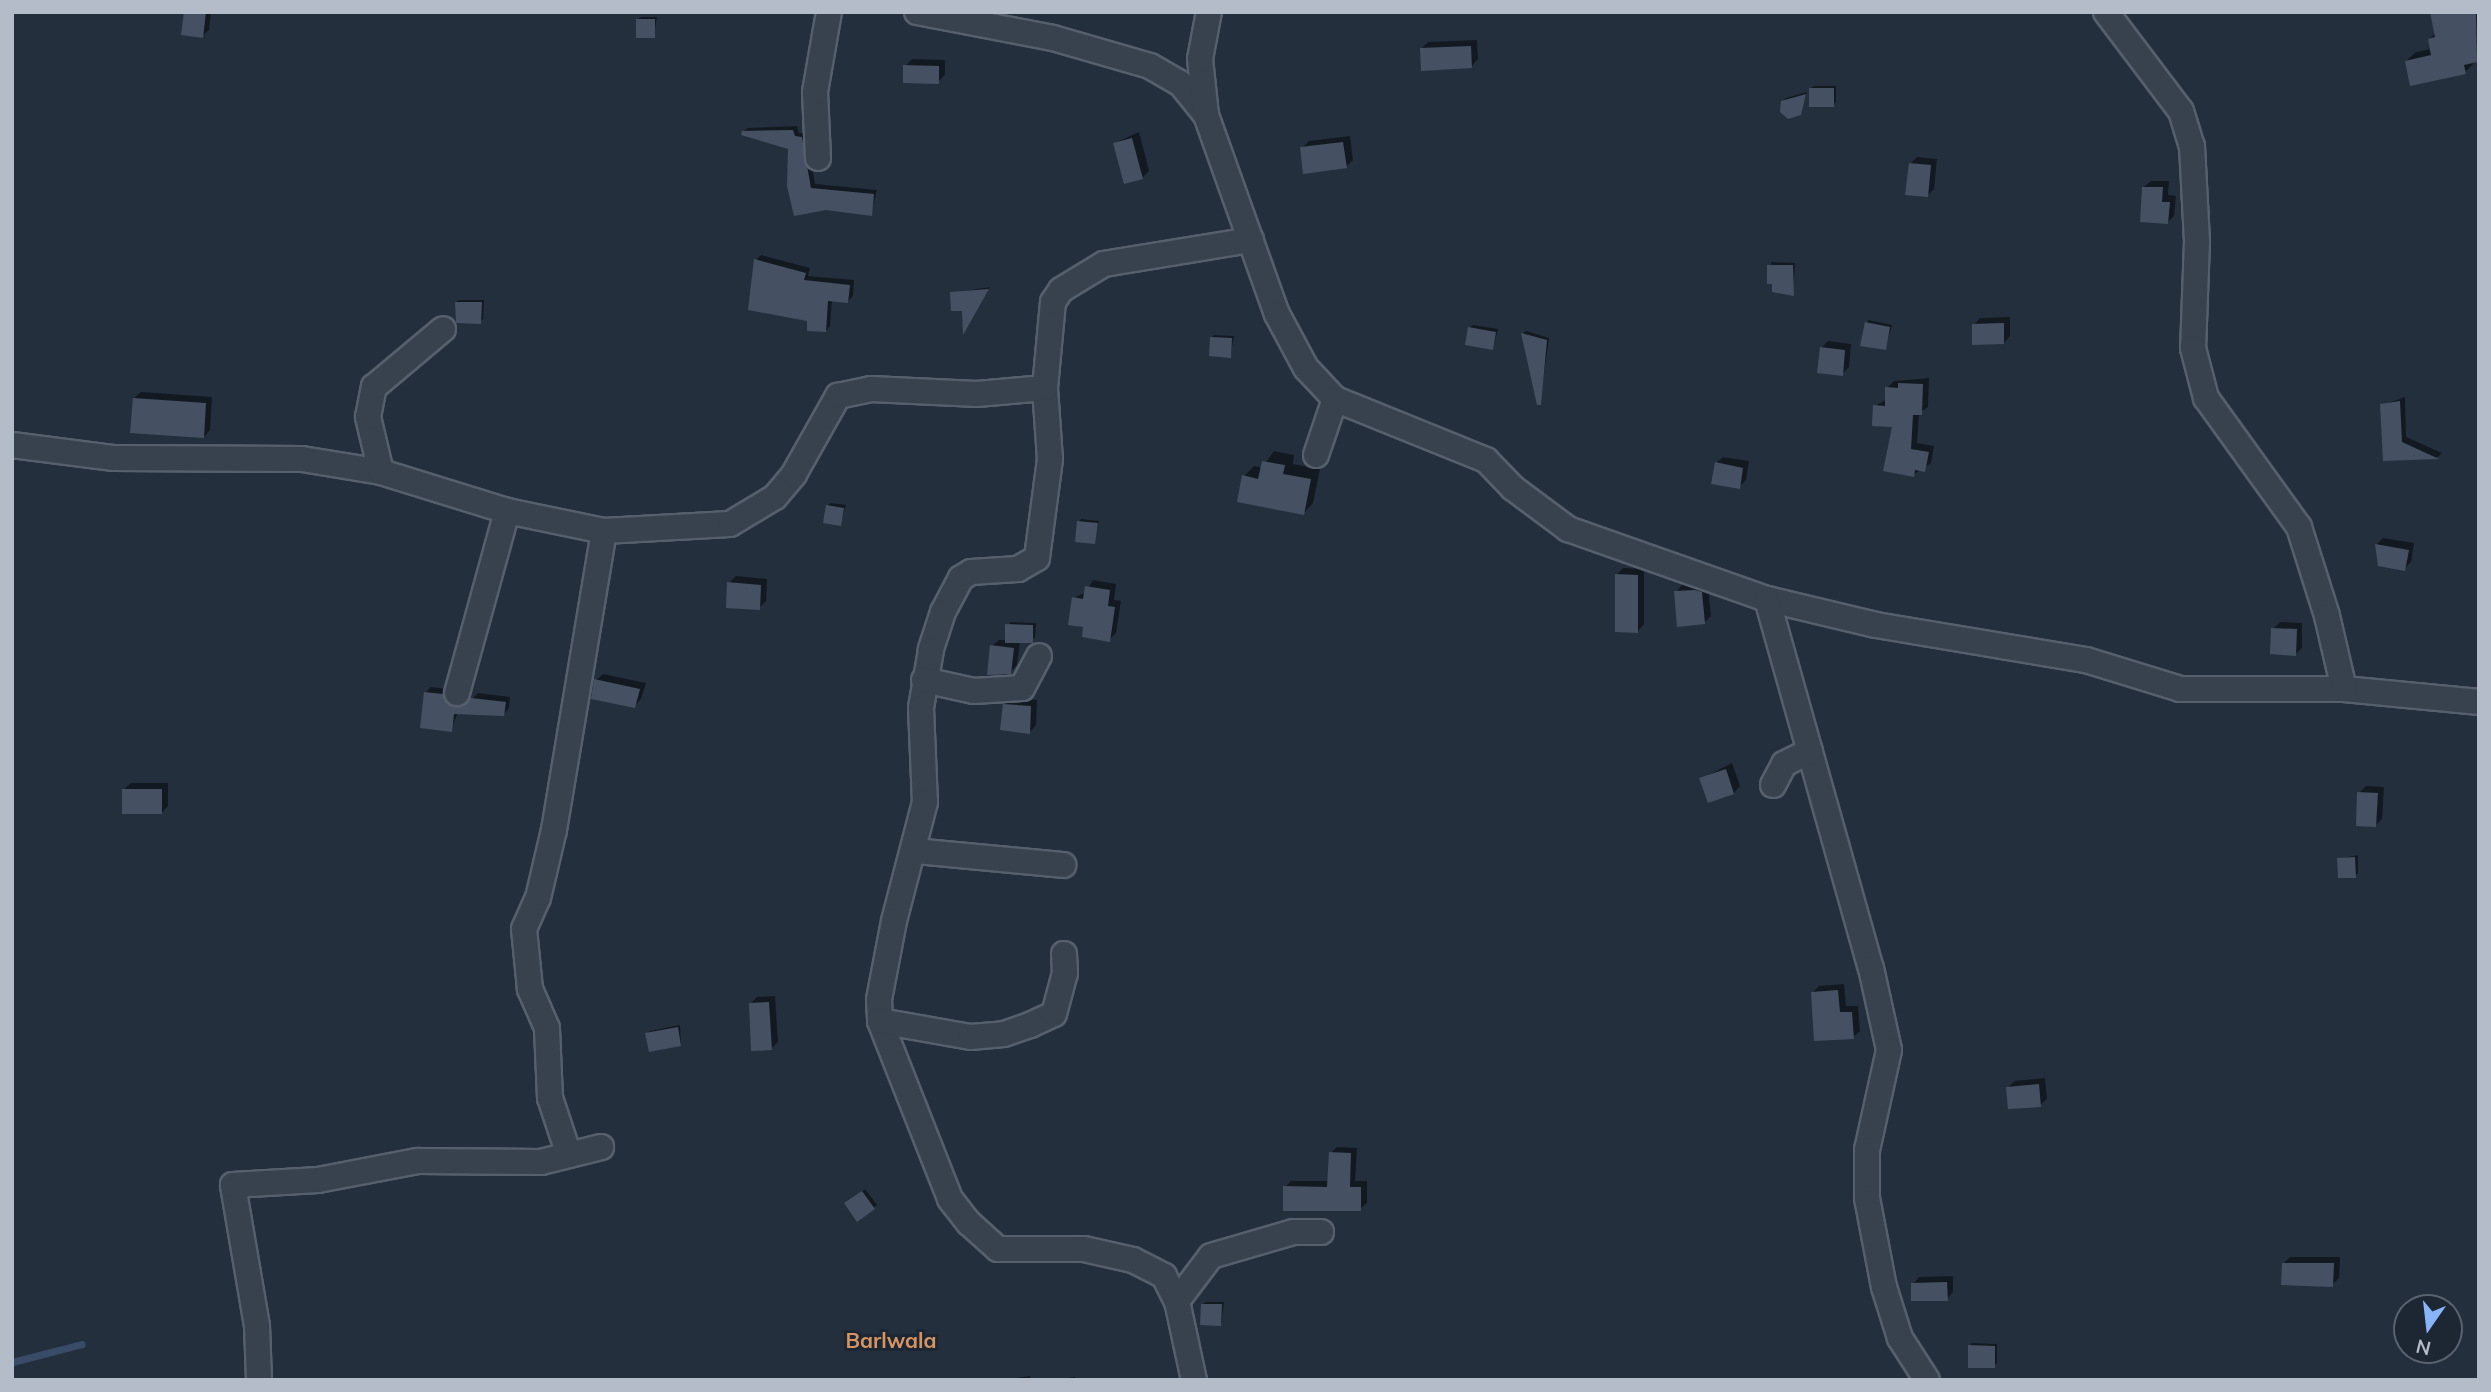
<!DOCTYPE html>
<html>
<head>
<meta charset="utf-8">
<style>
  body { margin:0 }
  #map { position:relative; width:2491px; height:1392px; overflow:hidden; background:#242f3e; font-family:Mulish,sans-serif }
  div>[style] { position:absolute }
  .shadow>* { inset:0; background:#0007 }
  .stream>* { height:7px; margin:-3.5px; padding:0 3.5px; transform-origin:3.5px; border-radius:3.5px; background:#394c67 }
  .building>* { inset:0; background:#455162 }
  .roads { filter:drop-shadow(2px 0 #565f6c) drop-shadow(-2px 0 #565f6c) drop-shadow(0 2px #565f6c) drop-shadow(0 -2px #565f6c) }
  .minor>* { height:24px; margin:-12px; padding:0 12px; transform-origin:12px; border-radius:12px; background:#38414e }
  span { translate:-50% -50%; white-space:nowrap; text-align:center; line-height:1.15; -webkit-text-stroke:6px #1d2633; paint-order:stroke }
  .quarter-label { font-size:21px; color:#d59563; font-weight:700 }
  .frame { position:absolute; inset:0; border:14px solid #b4bcc9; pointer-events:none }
  .north { position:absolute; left:2393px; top:1294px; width:70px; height:70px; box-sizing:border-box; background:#1d2633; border:2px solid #59626f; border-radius:50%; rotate:194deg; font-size:19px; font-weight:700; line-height:28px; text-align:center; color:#b4bcc9 }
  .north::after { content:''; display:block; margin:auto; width:24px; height:32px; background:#8ab4f8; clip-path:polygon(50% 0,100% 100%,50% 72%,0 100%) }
</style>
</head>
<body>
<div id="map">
  <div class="shadow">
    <i style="clip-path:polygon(185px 12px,211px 12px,209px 30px,202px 36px)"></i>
    <i style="clip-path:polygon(2479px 12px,2479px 58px,2465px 72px,2406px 61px,2416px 52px,2431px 49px,2429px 39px,2436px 33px,2432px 13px)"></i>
    <i style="clip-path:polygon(641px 17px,657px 17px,654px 36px,638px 19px)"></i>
    <i style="clip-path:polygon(1477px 40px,1478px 59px,1472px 66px,1421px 49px,1428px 42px)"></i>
    <i style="clip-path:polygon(912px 59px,945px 60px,945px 75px,938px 82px,905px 66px)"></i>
    <i style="clip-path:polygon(1814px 86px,1836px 86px,1836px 102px,1833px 105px,1811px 88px)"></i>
    <i style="clip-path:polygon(1807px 92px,1800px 113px,1783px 101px,1786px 98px)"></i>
    <i style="clip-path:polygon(797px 126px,799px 133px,806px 133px,815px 184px,877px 190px,871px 214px,825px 209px,795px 214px,790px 148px,743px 132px,748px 128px)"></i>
    <i style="clip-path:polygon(1139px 132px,1149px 171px,1142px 178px,1115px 143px)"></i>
    <i style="clip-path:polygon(1350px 136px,1353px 160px,1346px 167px,1302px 148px,1309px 141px)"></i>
    <i style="clip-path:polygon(1917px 157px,1937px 159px,1934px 189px,1927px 196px,1910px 164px)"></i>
    <i style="clip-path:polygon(2151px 181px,2169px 181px,2168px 195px,2176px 196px,2174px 216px,2168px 222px,2144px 187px)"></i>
    <i style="clip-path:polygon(761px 255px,810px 268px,808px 276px,854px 280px,853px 296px,848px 301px,832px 299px,830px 326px,826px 331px,809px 319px,756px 260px)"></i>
    <i style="clip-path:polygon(1771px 262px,1795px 263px,1793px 294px,1774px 282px)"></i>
    <i style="clip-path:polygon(990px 287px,964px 331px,963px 309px,952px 293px)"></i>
    <i style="clip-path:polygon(459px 300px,484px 300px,483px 319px,480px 322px,456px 302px)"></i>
    <i style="clip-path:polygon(2010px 317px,2010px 336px,2004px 343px,1974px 325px,1980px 318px)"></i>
    <i style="clip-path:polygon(1869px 320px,1892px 325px,1885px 349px,1866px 323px)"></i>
    <i style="clip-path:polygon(1473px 325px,1498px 329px,1493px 348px,1470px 327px)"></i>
    <i style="clip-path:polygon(1526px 331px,1549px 338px,1540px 403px,1523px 333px)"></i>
    <i style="clip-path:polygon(1214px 335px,1234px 336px,1230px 356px,1212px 338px)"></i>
    <i style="clip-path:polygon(1828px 341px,1851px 344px,1849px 367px,1842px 374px,1821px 348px)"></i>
    <i style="clip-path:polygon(1929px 378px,1928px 407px,1919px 413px,1917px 443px,1934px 446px,1931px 463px,1913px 475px,1894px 425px,1875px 406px,1887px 399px,1887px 388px,1894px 381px)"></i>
    <i style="clip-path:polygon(141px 392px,212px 397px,210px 430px,204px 437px,134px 398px)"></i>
    <i style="clip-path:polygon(2405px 397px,2406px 437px,2442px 453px,2438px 457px,2384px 459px,2382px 405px)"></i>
    <i style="clip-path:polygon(1274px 451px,1294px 455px,1293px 464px,1320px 469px,1313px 503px,1303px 514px,1244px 476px,1254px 466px,1262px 468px)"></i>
    <i style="clip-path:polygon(1723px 457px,1749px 461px,1746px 480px,1739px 487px,1716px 463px)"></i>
    <i style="clip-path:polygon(831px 503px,846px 505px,840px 524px,828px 505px)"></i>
    <i style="clip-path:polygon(1081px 519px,1099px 521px,1095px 542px,1079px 522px)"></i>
    <i style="clip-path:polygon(2383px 538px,2414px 543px,2411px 562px,2404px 569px,2377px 544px)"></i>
    <i style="clip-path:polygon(1623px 568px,1644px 569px,1644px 624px,1638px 631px,1616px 575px)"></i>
    <i style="clip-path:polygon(736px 576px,767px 579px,766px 601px,759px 608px,729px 583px)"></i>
    <i style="clip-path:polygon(1093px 580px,1116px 584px,1114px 600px,1121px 601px,1116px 633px,1109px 640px,1074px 598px,1086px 592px)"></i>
    <i style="clip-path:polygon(1682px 585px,1708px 586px,1711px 616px,1704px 623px,1676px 592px)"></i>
    <i style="clip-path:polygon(1010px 622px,1036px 623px,1035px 638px,1020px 641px,1017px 665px,1010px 672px,992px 646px,999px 640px,1006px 640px)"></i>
    <i style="clip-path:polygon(2280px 622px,2302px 623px,2302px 648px,2295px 654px,2273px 629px)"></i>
    <i style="clip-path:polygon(603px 674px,646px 683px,641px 699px,635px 706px,596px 680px)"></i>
    <i style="clip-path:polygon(431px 687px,448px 689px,459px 703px,469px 702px,478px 693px,510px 697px,509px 708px,504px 714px,458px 712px,451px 730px,425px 693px)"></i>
    <i style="clip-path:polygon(1011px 698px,1037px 700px,1036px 725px,1030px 732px,1004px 705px)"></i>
    <i style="clip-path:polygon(1732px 763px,1740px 786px,1734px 793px,1701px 779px)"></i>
    <i style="clip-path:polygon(131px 783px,168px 783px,168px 806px,162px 813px,124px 789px)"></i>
    <i style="clip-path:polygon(2366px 786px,2384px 787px,2382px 819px,2376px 825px,2359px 793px)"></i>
    <i style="clip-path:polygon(2358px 855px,2358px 873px,2355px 876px,2339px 859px)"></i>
    <i style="clip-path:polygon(1844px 984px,1846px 1006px,1858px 1006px,1860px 1031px,1853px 1037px,1813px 992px,1819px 986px)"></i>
    <i style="clip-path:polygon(775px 996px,778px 1042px,771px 1049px,751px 1003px,757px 997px)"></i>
    <i style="clip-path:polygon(680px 1025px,681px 1044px,647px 1034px,650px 1031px)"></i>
    <i style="clip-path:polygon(2045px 1078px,2047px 1099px,2040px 1105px,2008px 1087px,2015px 1081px)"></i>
    <i style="clip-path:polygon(1337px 1147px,1357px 1148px,1355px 1181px,1367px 1181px,1367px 1203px,1360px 1209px,1285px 1187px,1291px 1181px,1329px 1181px,1331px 1153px)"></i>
    <i style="clip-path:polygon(865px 1189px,877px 1205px,858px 1219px,849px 1201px)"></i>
    <i style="clip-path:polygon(2290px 1257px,2340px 1257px,2339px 1278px,2332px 1285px,2284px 1263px)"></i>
    <i style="clip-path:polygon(1953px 1276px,1953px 1292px,1947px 1299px,1913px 1284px,1919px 1277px)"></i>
    <i style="clip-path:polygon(1206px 1302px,1224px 1302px,1221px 1324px,1203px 1304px)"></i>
    <i style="clip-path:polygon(1972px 1343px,1997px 1344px,1997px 1363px,1994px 1366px,1970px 1346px)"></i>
    <i style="clip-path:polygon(1030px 1376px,1031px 1380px,1008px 1380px,1008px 1379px)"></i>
    <i style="clip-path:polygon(1075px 1377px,1076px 1380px,1052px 1380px)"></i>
  </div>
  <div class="stream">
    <i style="left:12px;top:1362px;width:72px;rotate:-14.4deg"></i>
  </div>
  <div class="building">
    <i style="clip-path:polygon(184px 12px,206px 12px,203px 38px,181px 35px)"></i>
    <i style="clip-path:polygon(2430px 12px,2476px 12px,2477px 62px,2464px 65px,2466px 74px,2410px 86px,2405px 61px,2431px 55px,2428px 39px,2435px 37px)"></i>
    <i style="clip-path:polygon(636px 19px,655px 19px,655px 38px,636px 38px)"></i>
    <i style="clip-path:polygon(1471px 46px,1472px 68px,1421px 71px,1420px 48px)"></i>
    <i style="clip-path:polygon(903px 65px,939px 66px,939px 84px,903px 83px)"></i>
    <i style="clip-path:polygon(1809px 88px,1834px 88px,1834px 107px,1809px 107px)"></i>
    <i style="clip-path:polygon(1806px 94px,1801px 115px,1788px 119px,1780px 112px,1781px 101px)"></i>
    <i style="clip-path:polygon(793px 130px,795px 136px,802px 137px,811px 188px,874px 194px,872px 216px,826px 210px,794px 216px,787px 186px,788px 149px,741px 135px,742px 131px)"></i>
    <i style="clip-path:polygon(1132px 138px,1143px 179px,1124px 184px,1113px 143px)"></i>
    <i style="clip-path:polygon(1343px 142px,1347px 168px,1303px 174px,1300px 147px)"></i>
    <i style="clip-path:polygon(1909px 163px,1931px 165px,1928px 197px,1905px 195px)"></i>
    <i style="clip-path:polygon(2142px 187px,2163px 187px,2162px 202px,2170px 202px,2168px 224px,2140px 222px)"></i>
    <i style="clip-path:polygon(754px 259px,806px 273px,804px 280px,850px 285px,848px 303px,828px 301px,826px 332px,807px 331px,807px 321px,748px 310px)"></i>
    <i style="clip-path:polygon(1767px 265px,1793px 265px,1794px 296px,1772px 292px,1772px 284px,1767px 284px)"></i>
    <i style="clip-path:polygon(989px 289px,963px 335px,962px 311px,951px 311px,950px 292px)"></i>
    <i style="clip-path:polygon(455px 302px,482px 302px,481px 324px,456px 323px)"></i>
    <i style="clip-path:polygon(1865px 322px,1890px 327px,1886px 350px,1860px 346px)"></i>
    <i style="clip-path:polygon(2004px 323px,2004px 344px,1972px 345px,1972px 324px)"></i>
    <i style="clip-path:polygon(1468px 327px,1496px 332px,1493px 350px,1465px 345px)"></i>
    <i style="clip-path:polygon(1521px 333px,1547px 340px,1541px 405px,1537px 405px)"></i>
    <i style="clip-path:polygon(1210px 337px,1232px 338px,1231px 358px,1209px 356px)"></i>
    <i style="clip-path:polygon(1820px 347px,1845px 350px,1843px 376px,1817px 373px)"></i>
    <i style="clip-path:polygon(1898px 383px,1923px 384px,1922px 415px,1913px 415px,1911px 449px,1929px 452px,1925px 472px,1915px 470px,1914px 477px,1883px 471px,1892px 427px,1872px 426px,1873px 405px,1885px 406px,1885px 387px,1898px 388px)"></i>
    <i style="clip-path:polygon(133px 398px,206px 403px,204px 438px,130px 433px)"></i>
    <i style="clip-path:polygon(2400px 401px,2402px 442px,2439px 459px,2383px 461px,2380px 404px)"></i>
    <i style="clip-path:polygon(1262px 461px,1285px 465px,1283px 474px,1311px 479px,1304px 515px,1237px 502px,1242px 475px,1258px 479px)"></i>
    <i style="clip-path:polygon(1715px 462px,1743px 468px,1740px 489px,1711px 484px)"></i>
    <i style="clip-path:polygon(826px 505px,844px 508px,841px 526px,823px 523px)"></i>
    <i style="clip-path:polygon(1077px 521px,1098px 523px,1095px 544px,1075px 542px)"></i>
    <i style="clip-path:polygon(2375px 544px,2409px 550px,2405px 571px,2378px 566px)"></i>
    <i style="clip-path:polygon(1615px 574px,1638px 575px,1638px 633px,1615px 632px)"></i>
    <i style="clip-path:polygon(727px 582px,761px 585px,760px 610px,726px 608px)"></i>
    <i style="clip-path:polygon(1085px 586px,1110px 590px,1108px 606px,1115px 607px,1110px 642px,1082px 637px,1083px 627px,1068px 625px,1072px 597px,1083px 599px)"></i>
    <i style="clip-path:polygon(1695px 590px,1702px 592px,1705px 624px,1677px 627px,1674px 591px)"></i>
    <i style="clip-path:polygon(1005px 624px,1033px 625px,1033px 643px,1005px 643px)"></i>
    <i style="clip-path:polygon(2271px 628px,2297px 629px,2296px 656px,2270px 654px)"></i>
    <i style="clip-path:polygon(990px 645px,1014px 648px,1011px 674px,987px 675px)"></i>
    <i style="clip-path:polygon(594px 679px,640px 689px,635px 708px,591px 699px)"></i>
    <i style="clip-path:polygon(424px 692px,443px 694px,454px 707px,461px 707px,471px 698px,506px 702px,504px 716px,454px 714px,452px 732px,420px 728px)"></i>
    <i style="clip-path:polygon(1003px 704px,1031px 706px,1030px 734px,1000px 730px)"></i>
    <i style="clip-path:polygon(1726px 769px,1734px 794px,1708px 803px,1699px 778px)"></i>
    <i style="clip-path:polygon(122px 789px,162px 789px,162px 814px,122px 814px)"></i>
    <i style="clip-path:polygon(2357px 792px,2378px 793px,2376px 827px,2356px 826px)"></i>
    <i style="clip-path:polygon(2355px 857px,2356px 878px,2338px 878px,2337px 858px)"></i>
    <i style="clip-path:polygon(1838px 990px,1840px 1012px,1852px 1012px,1854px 1039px,1814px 1041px,1811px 992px)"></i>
    <i style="clip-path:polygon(769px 1002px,772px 1050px,751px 1051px,749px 1003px)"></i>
    <i style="clip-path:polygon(678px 1027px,681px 1046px,649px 1052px,645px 1033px)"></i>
    <i style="clip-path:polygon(2039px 1084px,2041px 1107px,2008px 1109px,2006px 1087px)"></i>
    <i style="clip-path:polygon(1329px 1152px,1351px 1153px,1350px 1187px,1361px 1187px,1361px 1211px,1283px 1211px,1283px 1186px,1327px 1187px)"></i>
    <i style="clip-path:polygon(862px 1191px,875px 1209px,857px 1222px,844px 1203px)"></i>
    <i style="clip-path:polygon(2282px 1263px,2334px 1263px,2333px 1287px,2281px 1285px)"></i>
    <i style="clip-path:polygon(1947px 1282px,1948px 1301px,1911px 1301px,1911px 1283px)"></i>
    <i style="clip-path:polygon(1201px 1304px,1222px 1304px,1221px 1326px,1200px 1325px)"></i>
    <i style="clip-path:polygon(1968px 1345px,1995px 1346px,1995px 1368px,1968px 1368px)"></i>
  </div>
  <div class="roads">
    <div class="minor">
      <i style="left:917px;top:12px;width:138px;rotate:10.8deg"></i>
      <i style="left:1053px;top:38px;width:101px;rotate:16.1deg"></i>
      <i style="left:1150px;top:66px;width:34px;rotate:30deg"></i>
      <i style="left:1180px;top:83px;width:41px;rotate:50.9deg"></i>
      <i style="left:1206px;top:115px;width:211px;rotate:70.4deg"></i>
      <i style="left:1277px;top:314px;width:61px;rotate:61.8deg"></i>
      <i style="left:1306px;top:368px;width:42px;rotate:46.9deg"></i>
      <i style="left:1335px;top:399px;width:163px;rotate:22deg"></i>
      <i style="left:1486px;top:460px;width:39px;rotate:46deg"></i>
      <i style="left:1513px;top:488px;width:69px;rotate:36.7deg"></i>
      <i style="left:1568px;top:529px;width:211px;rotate:19.4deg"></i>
      <i style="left:1767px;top:599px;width:112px;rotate:13.4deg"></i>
      <i style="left:1876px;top:625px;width:213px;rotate:9.5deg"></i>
      <i style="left:2086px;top:660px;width:98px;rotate:17.1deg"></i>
      <i style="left:2180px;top:689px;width:164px"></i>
      <i style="left:2344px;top:689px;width:136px;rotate:5.5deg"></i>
      <i style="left:2106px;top:12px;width:124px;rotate:52.9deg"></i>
      <i style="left:2181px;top:111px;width:37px;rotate:73deg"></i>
      <i style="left:2192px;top:146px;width:95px;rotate:87deg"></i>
      <i style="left:2197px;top:241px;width:107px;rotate:92.1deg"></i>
      <i style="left:2193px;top:348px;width:52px;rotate:75.4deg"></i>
      <i style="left:2206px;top:398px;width:159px;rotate:54.2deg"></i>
      <i style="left:2299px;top:527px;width:93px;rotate:72.5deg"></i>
      <i style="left:2327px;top:616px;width:75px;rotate:76.9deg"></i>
      <i style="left:1206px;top:115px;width:56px;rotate:-96.1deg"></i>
      <i style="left:1200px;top:59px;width:48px;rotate:-79.2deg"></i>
      <i style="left:818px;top:158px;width:66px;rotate:-92.6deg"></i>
      <i style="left:815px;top:92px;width:81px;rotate:-80.1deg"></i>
      <i style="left:1045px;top:388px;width:71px;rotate:86deg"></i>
      <i style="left:1050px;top:459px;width:100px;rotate:97.5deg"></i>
      <i style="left:1037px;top:558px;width:22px;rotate:150deg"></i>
      <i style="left:1018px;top:569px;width:47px;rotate:176.3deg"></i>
      <i style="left:971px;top:572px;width:12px;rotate:149deg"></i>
      <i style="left:961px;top:578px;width:38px;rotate:118deg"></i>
      <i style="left:943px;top:612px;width:40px;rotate:108deg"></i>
      <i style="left:931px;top:650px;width:59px;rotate:99.8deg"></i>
      <i style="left:921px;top:708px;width:94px;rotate:87.6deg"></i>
      <i style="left:925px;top:802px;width:123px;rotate:104.6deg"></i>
      <i style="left:894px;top:921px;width:80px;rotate:100.8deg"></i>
      <i style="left:879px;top:1000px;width:21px;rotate:87deg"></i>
      <i style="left:880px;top:1021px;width:191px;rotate:68.5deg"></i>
      <i style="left:950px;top:1199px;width:31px;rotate:52deg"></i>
      <i style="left:969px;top:1223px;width:39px;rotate:42deg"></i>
      <i style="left:998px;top:1249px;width:86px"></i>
      <i style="left:1084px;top:1249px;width:50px;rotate:12.7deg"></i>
      <i style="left:1133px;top:1260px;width:35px;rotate:27deg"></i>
      <i style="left:1164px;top:1276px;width:28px;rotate:63deg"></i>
      <i style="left:1177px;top:1301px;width:81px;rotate:77.9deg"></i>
      <i style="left:12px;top:445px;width:103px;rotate:7.3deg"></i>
      <i style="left:114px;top:458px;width:188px;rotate:0.3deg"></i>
      <i style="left:302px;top:459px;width:80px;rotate:9.3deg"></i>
      <i style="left:381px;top:472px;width:132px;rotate:17.2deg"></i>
      <i style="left:507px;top:511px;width:99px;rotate:11.7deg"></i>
      <i style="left:604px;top:531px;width:126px;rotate:-3.2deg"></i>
      <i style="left:730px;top:524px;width:52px;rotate:-31deg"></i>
      <i style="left:775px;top:497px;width:30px;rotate:-50deg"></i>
      <i style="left:794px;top:474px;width:90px;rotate:-60.6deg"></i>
      <i style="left:838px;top:396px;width:34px;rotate:-12deg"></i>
      <i style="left:871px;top:389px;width:106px;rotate:2.7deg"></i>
      <i style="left:977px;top:394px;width:68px;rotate:-5deg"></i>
      <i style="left:1045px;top:388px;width:86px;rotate:-84.7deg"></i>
      <i style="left:1053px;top:302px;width:14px;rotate:-56deg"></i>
      <i style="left:1061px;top:290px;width:50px;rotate:-31.2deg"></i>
      <i style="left:1104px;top:264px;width:149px;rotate:-9.3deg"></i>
      <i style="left:1316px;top:455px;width:59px;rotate:-71.3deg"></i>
      <i style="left:381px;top:472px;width:57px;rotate:-103.3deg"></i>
      <i style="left:368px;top:417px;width:31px;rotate:-79deg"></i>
      <i style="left:374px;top:387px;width:90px;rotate:-40deg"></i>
      <i style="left:1767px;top:599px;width:383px;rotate:74.3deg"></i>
      <i style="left:1871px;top:968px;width:84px;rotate:77.6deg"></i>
      <i style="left:1889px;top:1050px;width:102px;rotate:102.4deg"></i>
      <i style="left:1867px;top:1150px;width:48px;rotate:90deg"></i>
      <i style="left:1867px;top:1198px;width:91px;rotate:79.2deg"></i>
      <i style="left:1884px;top:1287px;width:53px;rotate:72.6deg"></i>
      <i style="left:1900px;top:1338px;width:50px;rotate:57.3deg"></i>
      <i style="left:924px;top:680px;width:51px;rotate:12.4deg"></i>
      <i style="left:974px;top:691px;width:48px;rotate:-3.6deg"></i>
      <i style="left:1022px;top:688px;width:36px;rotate:-62deg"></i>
      <i style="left:457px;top:693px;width:189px;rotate:-74.6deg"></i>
      <i style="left:1773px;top:785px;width:24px;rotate:-62deg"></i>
      <i style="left:1784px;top:764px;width:29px;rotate:-27deg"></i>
      <i style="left:915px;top:851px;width:149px;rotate:5.4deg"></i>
      <i style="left:880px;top:1021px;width:92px;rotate:10deg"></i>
      <i style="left:971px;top:1037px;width:33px;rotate:-5deg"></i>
      <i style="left:1004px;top:1034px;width:28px;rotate:-19deg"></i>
      <i style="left:1030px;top:1025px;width:26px;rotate:-25deg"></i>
      <i style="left:1054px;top:1014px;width:42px;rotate:-75deg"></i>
      <i style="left:1065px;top:973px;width:19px;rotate:-93deg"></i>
      <i style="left:569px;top:1155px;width:60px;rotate:-108.4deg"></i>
      <i style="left:550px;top:1098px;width:70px;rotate:-92.5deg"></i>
      <i style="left:547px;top:1028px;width:43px;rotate:-113.6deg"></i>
      <i style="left:530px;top:989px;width:60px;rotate:-95.7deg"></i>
      <i style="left:524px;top:929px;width:34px;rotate:-66deg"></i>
      <i style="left:538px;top:898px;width:70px;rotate:-76.8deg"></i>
      <i style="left:554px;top:830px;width:303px;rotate:-80.5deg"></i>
      <i style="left:1177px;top:1301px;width:56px;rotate:-52.9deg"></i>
      <i style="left:1211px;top:1256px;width:85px;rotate:-16.3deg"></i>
      <i style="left:1293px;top:1232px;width:28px"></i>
      <i style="left:259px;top:1380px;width:54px;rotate:-92.1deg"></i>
      <i style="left:257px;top:1326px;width:143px;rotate:-99.7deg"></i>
      <i style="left:233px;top:1185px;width:85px;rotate:-3.4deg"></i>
      <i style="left:318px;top:1180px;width:102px;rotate:-10.8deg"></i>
      <i style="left:418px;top:1161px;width:123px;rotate:0.5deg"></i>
      <i style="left:541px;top:1162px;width:62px;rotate:-14deg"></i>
    </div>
  </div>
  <div class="quarter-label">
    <span style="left:891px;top:1340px">Barlwala</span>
  </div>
  <div class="frame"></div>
  <div class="north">N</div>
</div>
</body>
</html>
